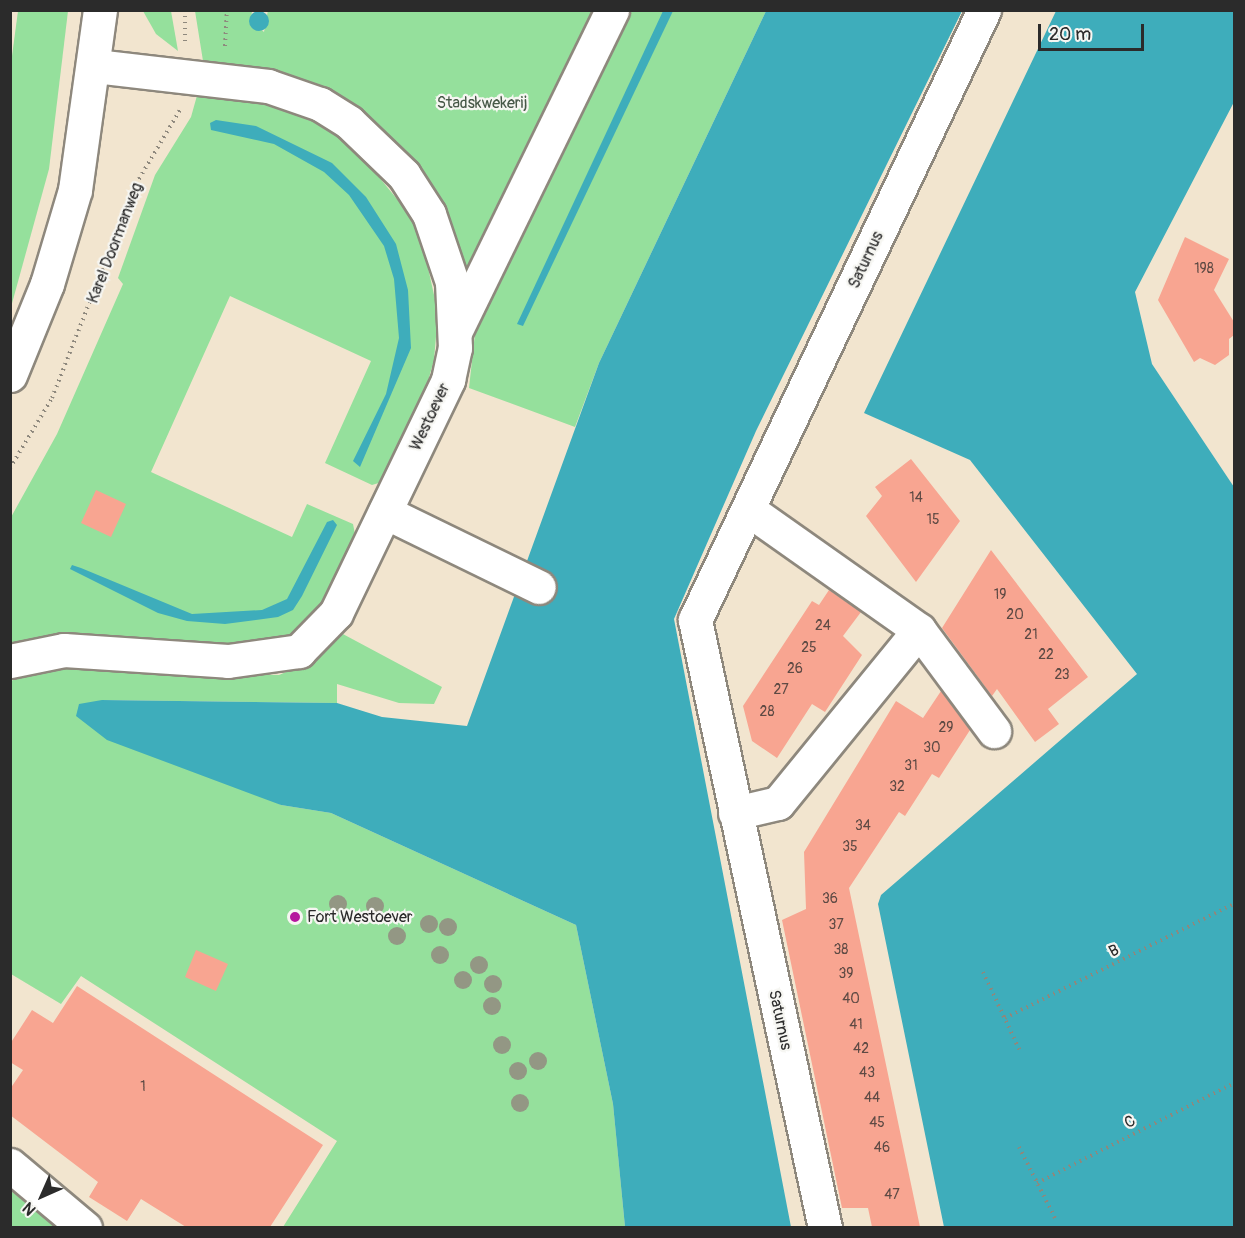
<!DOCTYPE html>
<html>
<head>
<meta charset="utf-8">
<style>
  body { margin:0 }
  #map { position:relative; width:1245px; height:1238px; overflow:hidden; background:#f2e5cf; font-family:Pangolin,sans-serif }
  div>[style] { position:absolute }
  .green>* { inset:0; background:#95e09c }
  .water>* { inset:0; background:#3eadbb }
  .round { border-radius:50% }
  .building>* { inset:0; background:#f8a591 }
  .path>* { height:4px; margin-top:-2px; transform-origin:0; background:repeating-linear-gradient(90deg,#8e887d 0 1.5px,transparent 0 6px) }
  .roads { filter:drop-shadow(2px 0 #8e887d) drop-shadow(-2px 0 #8e887d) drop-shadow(0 2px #8e887d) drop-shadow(0 -2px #8e887d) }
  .minor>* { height:33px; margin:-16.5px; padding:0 16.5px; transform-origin:16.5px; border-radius:16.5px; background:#fff }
  .major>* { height:33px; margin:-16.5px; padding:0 16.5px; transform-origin:16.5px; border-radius:16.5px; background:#fff }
  .trees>* { width:18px; height:18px; margin:-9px; border-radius:50%; background:#939784 }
  .dots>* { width:16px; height:16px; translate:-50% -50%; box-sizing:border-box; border:3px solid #f6f6f2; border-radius:50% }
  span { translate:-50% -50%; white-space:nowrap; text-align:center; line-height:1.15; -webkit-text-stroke:4.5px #f6f6f2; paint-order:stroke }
  .number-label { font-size:14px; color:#5e4a44 }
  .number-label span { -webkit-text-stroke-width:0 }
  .park-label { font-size:16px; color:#465847 }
  .street-label { font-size:16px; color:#2b2b2b }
  .poi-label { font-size:16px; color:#2b2b2b }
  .left { translate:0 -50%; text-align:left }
  .frame { position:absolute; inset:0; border:12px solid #2b2b2b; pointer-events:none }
  .north { position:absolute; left:12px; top:1166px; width:60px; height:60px; -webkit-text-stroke:4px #f6f6f2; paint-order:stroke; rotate:225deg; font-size:16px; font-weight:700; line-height:24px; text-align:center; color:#2b2b2b }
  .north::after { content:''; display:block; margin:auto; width:21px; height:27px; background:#2b2b2b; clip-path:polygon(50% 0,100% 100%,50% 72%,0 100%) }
  .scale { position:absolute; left:1038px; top:24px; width:106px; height:27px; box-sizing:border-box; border:3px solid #2b2b2b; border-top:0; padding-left:8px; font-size:18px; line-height:21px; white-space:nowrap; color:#2b2b2b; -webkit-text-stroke:4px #f6f6f2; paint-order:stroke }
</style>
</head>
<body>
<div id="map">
  <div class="green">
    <i style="clip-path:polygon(268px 10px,766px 11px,599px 363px,575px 427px,469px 388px,476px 324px,426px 182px,397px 144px,323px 89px,277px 72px,203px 61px,195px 11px,252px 11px,251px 20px,264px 32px)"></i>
    <i style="clip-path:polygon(18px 11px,68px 11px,49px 169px,11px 307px,10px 71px)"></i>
    <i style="clip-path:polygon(143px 11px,171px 11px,178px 51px,156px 34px)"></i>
    <i style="clip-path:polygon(198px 92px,271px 103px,320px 125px,356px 149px,401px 204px,421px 236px,438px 313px,434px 360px,421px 406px,385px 481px,372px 485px,325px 463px,371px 361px,230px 296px,151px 472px,292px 537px,307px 504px,353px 524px,356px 539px,328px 595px,288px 638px,264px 645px,11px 649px,10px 519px,57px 434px,123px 284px,118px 278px,155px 175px,191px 117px)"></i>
    <i style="clip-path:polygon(341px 633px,442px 687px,434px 704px,399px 703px,337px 684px,337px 703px,102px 700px,281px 805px,331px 813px,576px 925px,613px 1104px,625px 1227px,283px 1227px,337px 1141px,81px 976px,61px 1004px,11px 974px,11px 681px,33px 671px,68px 668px,279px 675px,319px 658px)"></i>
    <i style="clip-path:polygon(10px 1191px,11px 1191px,56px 1227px,11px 1227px)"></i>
  </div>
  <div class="water">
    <i class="round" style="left:249px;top:11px;width:20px;height:20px"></i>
    <i style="clip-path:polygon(663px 11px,673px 11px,523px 326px,517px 324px)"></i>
    <i style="clip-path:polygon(766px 11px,962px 11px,756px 431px,674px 619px,791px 1227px,625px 1227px,613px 1104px,576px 925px,331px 813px,281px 805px,107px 740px,76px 716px,79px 704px,102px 700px,337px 703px,382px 717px,467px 726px,599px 363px)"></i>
    <i style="clip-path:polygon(1056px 11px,1234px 11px,1234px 102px,1135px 292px,1152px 364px,1234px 487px,1234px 1227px,944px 1227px,878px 904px,881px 895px,1137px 674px,970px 460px,864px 413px)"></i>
    <i style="clip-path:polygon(216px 120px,256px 126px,332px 163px,366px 197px,396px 244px,408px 290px,411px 348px,360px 467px,353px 461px,386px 394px,399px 338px,394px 279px,384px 246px,349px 195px,324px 172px,274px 144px,211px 130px,210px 123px)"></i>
    <i style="clip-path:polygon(333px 520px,337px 525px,302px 596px,293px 610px,278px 617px,225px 624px,187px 621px,158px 613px,70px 569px,72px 565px,81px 568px,192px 614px,262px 610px,287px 599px,327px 522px)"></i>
  </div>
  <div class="building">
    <i style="clip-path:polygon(1185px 237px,1229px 259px,1214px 290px,1234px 322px,1234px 335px,1229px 339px,1229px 355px,1215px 365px,1200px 358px,1194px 362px,1158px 300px)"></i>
    <i style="clip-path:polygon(911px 459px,960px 521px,916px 582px,866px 516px,882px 496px,875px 487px)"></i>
    <i style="clip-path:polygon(96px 490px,126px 504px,111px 537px,81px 523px)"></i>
    <i style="clip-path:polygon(991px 550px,1088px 677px,1048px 709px,1059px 724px,1035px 742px,997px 689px,992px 696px,942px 628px)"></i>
    <i style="clip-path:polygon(829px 590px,861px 612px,843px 636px,862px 655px,825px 712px,812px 704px,777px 758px,752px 741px,743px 706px,812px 601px,819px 605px)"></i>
    <i style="clip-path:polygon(941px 691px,970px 730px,939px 778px,932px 774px,905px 816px,899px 812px,849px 888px,920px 1227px,872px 1227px,868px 1208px,842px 1208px,782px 920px,806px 909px,804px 852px,896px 701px,923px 718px)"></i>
    <i style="clip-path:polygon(196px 950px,228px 964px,216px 991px,185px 977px)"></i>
    <i style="clip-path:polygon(77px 986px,323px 1145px,270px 1227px,186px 1227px,141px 1199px,127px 1221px,89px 1197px,98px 1182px,10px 1115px,10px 1089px,23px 1070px,10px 1062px,10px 1044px,32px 1010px,53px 1023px)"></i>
  </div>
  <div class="path">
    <i style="left:185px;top:10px;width:33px;rotate:90deg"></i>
    <i style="left:225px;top:46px;width:36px;rotate:-87deg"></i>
    <i style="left:10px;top:468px;width:82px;rotate:-59deg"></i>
    <i style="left:52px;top:398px;width:230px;rotate:-68.6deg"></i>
    <i style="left:136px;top:184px;width:86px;rotate:-59.3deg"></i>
    <i style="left:983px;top:972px;width:87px;rotate:64.9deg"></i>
    <i style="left:1005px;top:1018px;width:256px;rotate:-26.5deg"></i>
    <i style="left:1019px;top:1147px;width:80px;rotate:63.1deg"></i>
    <i style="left:1037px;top:1183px;width:221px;rotate:-26.9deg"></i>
  </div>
  <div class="roads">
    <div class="minor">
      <i style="left:456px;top:330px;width:356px;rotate:-64deg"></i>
      <i style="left:749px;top:510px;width:208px;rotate:35.2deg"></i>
      <i style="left:919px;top:630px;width:126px;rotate:53.4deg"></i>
      <i style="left:385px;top:512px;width:171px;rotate:26deg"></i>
      <i style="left:10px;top:661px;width:55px;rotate:-11.5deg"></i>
      <i style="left:64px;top:650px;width:164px;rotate:3.8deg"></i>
      <i style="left:228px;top:661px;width:72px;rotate:-8deg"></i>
      <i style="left:299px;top:651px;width:53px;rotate:-45.8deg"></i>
      <i style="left:336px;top:613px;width:259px;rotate:-64.3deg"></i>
      <i style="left:448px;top:380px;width:33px;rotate:-78deg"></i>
      <i style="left:455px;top:348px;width:66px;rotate:-92.6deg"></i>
      <i style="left:452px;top:282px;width:72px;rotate:-108.7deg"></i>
      <i style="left:429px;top:214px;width:46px;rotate:-122.7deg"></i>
      <i style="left:404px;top:175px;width:76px;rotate:-136.1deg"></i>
      <i style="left:349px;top:122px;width:34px;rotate:-148deg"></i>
      <i style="left:320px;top:104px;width:55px;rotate:-160.9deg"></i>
      <i style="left:268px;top:86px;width:174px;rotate:-173.4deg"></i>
      <i style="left:735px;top:813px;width:44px;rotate:-13.1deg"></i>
      <i style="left:778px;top:803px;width:223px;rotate:-50.8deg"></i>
      <i style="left:10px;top:1165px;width:98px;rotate:40deg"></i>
      <i style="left:825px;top:1228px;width:622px;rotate:-102.07deg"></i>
      <i style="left:695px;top:620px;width:675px;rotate:-64.65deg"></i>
    </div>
    <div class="major">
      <i style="left:10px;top:375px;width:98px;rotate:-67.9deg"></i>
      <i style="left:47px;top:284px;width:98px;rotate:-73.4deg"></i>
      <i style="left:75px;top:190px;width:182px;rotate:-82.1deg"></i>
    </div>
  </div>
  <div class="trees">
    <i style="left:338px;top:904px"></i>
    <i style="left:375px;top:906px"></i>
    <i style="left:429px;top:924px"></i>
    <i style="left:448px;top:927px"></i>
    <i style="left:397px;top:936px"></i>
    <i style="left:440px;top:955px"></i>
    <i style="left:479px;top:965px"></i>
    <i style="left:463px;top:980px"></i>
    <i style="left:493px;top:984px"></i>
    <i style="left:492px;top:1006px"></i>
    <i style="left:502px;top:1045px"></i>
    <i style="left:538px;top:1061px"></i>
    <i style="left:518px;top:1071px"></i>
    <i style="left:520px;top:1103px"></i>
  </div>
  <div class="dots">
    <i style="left:295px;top:917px;background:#b5179e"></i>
  </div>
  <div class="number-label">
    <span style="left:1204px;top:269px">198</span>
    <span style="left:916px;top:498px">14</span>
    <span style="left:933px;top:520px">15</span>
    <span style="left:1000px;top:595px">19</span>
    <span style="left:1015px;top:615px">20</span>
    <span style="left:823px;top:626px">24</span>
    <span style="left:1031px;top:635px">21</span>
    <span style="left:809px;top:648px">25</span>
    <span style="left:1046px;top:655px">22</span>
    <span style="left:795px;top:669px">26</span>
    <span style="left:1062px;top:675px">23</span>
    <span style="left:781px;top:690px">27</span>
    <span style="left:767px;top:712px">28</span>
    <span style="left:946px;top:728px">29</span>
    <span style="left:932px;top:748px">30</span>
    <span style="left:911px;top:766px">31</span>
    <span style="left:897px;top:787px">32</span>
    <span style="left:863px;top:826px">34</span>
    <span style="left:850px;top:847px">35</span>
    <span style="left:830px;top:899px">36</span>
    <span style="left:836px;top:925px">37</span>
    <span style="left:841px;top:950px">38</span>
    <span style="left:846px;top:974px">39</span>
    <span style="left:851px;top:999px">40</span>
    <span style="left:856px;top:1025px">41</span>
    <span style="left:861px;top:1049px">42</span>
    <span style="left:867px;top:1073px">43</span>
    <span style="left:143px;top:1087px">1</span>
    <span style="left:872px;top:1098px">44</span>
    <span style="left:877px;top:1123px">45</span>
    <span style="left:882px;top:1148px">46</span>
    <span style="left:892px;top:1195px">47</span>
  </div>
  <div class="park-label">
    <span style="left:482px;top:103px">Stadskwekerij</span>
  </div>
  <div class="street-label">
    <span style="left:115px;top:243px;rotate:-69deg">Karel Doormanweg</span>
    <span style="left:866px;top:260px;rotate:-65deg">Saturnus</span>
    <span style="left:430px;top:417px;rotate:-65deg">Westoever</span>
    <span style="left:1114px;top:951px;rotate:-26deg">B</span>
    <span style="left:780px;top:1020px;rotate:78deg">Saturnus</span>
    <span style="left:1130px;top:1122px;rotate:-27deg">C</span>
  </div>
  <div class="poi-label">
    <span class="left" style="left:307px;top:917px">Fort Westoever</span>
  </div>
  <div class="frame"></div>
  <div class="north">N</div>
  <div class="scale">20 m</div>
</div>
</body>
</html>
